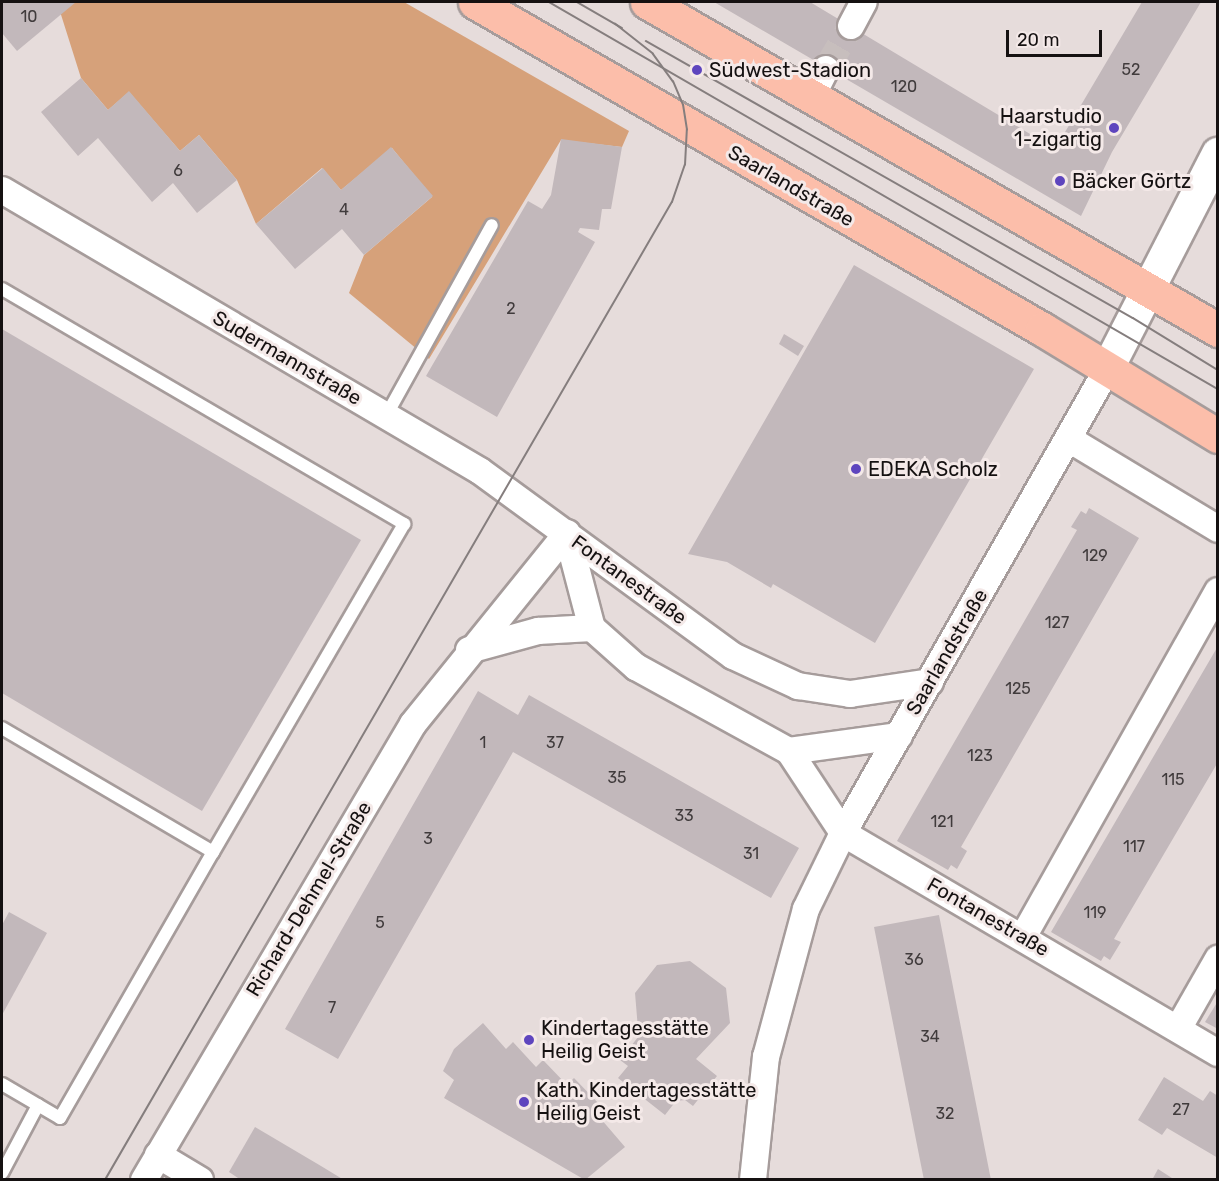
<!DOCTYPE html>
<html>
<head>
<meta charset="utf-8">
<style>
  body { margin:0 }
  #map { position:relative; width:1219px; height:1181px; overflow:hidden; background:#e6dcdb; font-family:Rubik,sans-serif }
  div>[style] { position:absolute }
  .green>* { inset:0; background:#d6a17a }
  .building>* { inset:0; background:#c2b8bb }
  .minor-tunnel>* { height:26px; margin-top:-13px; transform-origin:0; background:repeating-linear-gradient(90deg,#c7bebd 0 26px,transparent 0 39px) }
  .roads { filter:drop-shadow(2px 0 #a69c9b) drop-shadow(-2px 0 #a69c9b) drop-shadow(0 2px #a69c9b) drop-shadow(0 -2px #a69c9b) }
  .service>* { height:12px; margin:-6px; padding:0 6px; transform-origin:6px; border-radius:6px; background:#fff }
  .minor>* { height:26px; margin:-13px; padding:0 13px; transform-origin:13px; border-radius:13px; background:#fff }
  .tertiary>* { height:32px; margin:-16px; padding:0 16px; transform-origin:16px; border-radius:16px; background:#fff }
  .primary>* { height:33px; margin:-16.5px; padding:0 16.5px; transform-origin:16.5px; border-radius:16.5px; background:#fcbeaa }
  .tram>* { height:1.5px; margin:-0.75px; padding:0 0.75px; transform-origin:0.75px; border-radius:0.75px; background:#857e7e }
  .dots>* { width:16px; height:16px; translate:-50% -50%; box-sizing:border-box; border:3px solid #f4e9e8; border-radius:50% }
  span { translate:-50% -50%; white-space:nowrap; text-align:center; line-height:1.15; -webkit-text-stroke:6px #f4e9e8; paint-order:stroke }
  .number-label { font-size:16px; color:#403b3c }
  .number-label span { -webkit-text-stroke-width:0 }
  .poi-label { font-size:20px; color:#151111 }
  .left { translate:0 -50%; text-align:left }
  .right { translate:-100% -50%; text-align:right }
  .street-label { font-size:20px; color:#151111 }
  .frame { position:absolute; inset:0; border:3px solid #151111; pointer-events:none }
  .scale { position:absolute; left:1006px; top:30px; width:96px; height:27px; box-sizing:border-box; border:3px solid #151111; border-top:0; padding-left:8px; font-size:18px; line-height:21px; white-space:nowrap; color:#151111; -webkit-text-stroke:4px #f4e9e8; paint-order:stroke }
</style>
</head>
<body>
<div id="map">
  <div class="green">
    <i style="clip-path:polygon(57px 2px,404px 2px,629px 131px,622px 147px,561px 140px,429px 359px,349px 293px,364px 255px,432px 197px,392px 148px,341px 190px,322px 168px,256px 224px,237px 180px,199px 135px,180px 151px,129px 92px,108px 110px,81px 78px)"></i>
  </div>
  <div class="building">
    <i style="clip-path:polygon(2px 2px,76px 2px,17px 51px,2px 33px)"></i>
    <i style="clip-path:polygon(714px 2px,810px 2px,1055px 149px,1142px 2px,1201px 2px,1112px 152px,1081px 216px)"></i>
    <i style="clip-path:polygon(81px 78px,108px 110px,129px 91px,180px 151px,199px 135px,237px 180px,197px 213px,173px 183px,152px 202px,98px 138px,78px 156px,41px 112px)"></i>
    <i style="clip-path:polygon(561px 139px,622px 147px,611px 209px,602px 209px,599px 230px,580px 228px,578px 232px,595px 242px,497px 417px,426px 376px,528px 201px,542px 209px,551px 195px)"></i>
    <i style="clip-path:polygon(391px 147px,433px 196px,364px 255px,342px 229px,295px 269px,256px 224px,323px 168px,341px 190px)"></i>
    <i style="clip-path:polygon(854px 265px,1034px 369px,875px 643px,773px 584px,771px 588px,727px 562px,688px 554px)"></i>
    <i style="clip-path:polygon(2px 329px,361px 540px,202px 811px,2px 693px)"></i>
    <i style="clip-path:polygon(784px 334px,804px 346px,798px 356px,779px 344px)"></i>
    <i style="clip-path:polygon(1089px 508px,1139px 538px,961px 847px,967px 851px,957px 869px,951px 865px,948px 870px,897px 841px,1077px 530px,1071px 527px,1081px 511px,1086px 514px)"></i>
    <i style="clip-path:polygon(1218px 646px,1218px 762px,1114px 939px,1121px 942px,1110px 960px,1104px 956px,1101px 961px,1051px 932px)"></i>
    <i style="clip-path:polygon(478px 691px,518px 715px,529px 695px,799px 848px,771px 898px,513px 752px,338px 1059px,285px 1029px)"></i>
    <i style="clip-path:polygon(9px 912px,47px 933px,2px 1015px,2px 925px)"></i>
    <i style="clip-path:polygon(939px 915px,954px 992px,991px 1180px,924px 1180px,920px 1160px,874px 927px)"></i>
    <i style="clip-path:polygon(690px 961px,726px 988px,730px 1023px,696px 1059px,717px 1076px,693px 1106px,685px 1100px,676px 1101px,665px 1115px,618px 1078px,628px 1066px,620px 1060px,642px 1032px,638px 1029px,635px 993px,657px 965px)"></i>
    <i style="clip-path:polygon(1218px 1001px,1218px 1029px,1205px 1022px)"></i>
    <i style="clip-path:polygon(483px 1023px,506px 1049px,513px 1042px,536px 1067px,543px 1060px,567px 1085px,574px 1078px,601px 1106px,595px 1112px,625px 1147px,585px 1180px,444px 1098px,454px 1080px,443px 1071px,454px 1049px)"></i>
    <i style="clip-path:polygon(1164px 1077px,1203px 1101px,1210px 1091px,1218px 1096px,1218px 1158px,1167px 1128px,1162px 1135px,1138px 1120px)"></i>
    <i style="clip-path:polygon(255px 1127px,321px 1166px,344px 1180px,241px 1180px,229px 1172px)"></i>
    <i style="clip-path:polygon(1158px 1169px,1175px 1180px,1152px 1180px)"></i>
  </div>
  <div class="minor-tunnel">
    <i style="left:826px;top:69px;width:50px;rotate:-59.8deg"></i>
  </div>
  <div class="roads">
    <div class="service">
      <i style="left:2px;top:289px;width:466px;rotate:30.3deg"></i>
      <i style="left:404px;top:524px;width:380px;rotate:120.2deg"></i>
      <i style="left:213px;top:852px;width:245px;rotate:-149.6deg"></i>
      <i style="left:386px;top:416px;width:218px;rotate:-61deg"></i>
      <i style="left:2px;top:1084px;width:67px;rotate:30.4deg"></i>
      <i style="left:60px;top:1118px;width:307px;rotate:-60.1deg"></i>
      <i style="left:2px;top:1173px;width:77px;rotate:-62.1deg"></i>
    </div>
    <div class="minor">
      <i style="left:851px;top:26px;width:27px;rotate:-62deg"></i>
      <i style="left:813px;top:94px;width:28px;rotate:-63deg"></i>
      <i style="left:2px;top:190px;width:554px;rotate:30.45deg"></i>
      <i style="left:480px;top:471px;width:313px;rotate:36.2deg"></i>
      <i style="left:733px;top:656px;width:72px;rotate:24.8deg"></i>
      <i style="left:798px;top:686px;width:53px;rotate:8.7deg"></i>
      <i style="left:850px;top:694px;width:81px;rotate:-8.5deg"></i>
      <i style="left:1069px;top:439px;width:174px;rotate:31.1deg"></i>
      <i style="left:567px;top:533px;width:98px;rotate:75.3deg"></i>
      <i style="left:592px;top:628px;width:59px;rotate:41.6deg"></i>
      <i style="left:636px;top:667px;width:175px;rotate:28.8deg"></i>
      <i style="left:789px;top:751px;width:111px;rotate:-7.8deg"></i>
      <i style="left:469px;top:650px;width:72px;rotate:-15.4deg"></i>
      <i style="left:538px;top:631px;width:54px;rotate:-3.2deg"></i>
      <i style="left:789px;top:751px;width:98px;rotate:56.6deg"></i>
      <i style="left:843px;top:833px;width:435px;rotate:30.4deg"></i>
      <i style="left:1023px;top:937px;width:397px;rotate:-60.6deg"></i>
      <i style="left:1178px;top:1029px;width:81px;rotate:-60.3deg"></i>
      <i style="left:158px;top:1155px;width:49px;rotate:30.8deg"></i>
      <i style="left:144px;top:1180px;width:529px;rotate:-59.46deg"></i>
      <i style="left:413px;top:724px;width:245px;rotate:-51.1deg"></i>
      <i style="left:753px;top:1180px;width:124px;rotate:-84deg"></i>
      <i style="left:766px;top:1057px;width:153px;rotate:-74.9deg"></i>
      <i style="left:806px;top:909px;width:85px;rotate:-64deg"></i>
      <i style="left:843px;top:833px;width:535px;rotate:-60.32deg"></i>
    </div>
    <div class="tertiary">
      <i style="left:1108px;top:368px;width:241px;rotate:-62.8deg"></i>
    </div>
    <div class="primary">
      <i style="left:475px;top:2px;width:655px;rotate:29.97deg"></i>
      <i style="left:1042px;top:329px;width:206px;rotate:31.3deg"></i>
      <i style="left:647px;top:2px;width:659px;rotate:29.87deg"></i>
    </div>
  </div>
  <div class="tram">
    <i style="left:549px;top:2px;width:773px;rotate:30.05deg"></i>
    <i style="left:577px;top:2px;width:52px;rotate:30deg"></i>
    <i style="left:646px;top:41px;width:560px;rotate:29.63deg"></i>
    <i style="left:1133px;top:318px;width:100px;rotate:31.5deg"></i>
    <i style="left:105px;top:1180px;width:1130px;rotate:-59.9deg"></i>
    <i style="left:672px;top:202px;width:39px;rotate:-71deg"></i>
    <i style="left:685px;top:165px;width:35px;rotate:-87deg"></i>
    <i style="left:687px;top:130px;width:25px;rotate:-99deg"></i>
    <i style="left:683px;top:105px;width:25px;rotate:-113deg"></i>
    <i style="left:673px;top:82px;width:34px;rotate:-126deg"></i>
    <i style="left:653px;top:54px;width:48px;rotate:-141.7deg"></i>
  </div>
  <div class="dots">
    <i style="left:697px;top:70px;background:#5e45be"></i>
    <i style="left:1114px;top:128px;background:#5e45be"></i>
    <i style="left:1060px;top:181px;background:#5e45be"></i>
    <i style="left:856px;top:469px;background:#5e45be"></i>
    <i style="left:529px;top:1040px;background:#5e45be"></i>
    <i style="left:524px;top:1102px;background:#5e45be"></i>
  </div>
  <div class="number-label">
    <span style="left:29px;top:17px">10</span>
    <span style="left:1131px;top:70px">52</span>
    <span style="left:904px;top:87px">120</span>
    <span style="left:178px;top:171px">6</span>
    <span style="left:344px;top:210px">4</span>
    <span style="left:511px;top:309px">2</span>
    <span style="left:1095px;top:556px">129</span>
    <span style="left:1057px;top:623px">127</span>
    <span style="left:1018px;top:689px">125</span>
    <span style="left:483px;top:743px">1</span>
    <span style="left:555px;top:743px">37</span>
    <span style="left:980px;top:756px">123</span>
    <span style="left:617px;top:778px">35</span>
    <span style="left:1173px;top:780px">115</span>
    <span style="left:684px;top:816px">33</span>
    <span style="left:942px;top:822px">121</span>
    <span style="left:428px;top:839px">3</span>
    <span style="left:1134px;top:847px">117</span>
    <span style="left:751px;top:854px">31</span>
    <span style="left:1095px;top:913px">119</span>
    <span style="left:380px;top:923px">5</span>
    <span style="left:914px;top:960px">36</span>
    <span style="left:332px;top:1008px">7</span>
    <span style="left:930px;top:1037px">34</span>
    <span style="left:1181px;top:1110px">27</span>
    <span style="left:945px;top:1114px">32</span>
  </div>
  <div class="poi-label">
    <span class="left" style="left:709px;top:70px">Südwest-Stadion</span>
    <span class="right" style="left:1102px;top:128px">Haarstudio<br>1-zigartig</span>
    <span class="left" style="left:1072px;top:181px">Bäcker Görtz</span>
    <span class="left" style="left:868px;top:469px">EDEKA Scholz</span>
    <span class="left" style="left:541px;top:1040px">Kindertagesstätte<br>Heilig Geist</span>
    <span class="left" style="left:536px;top:1102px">Kath. Kindertagesstätte<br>Heilig Geist</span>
  </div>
  <div class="street-label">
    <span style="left:791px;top:186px;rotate:30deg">Saarlandstraße</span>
    <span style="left:287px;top:358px;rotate:30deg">Sudermannstraße</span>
    <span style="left:629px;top:580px;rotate:36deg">Fontanestraße</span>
    <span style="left:947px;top:652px;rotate:-60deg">Saarlandstraße</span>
    <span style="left:309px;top:899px;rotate:-59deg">Richard-Dehmel-Straße</span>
    <span style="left:988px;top:917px;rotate:30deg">Fontanestraße</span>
  </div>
  <div class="frame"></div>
  <div class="scale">20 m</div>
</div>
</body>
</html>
